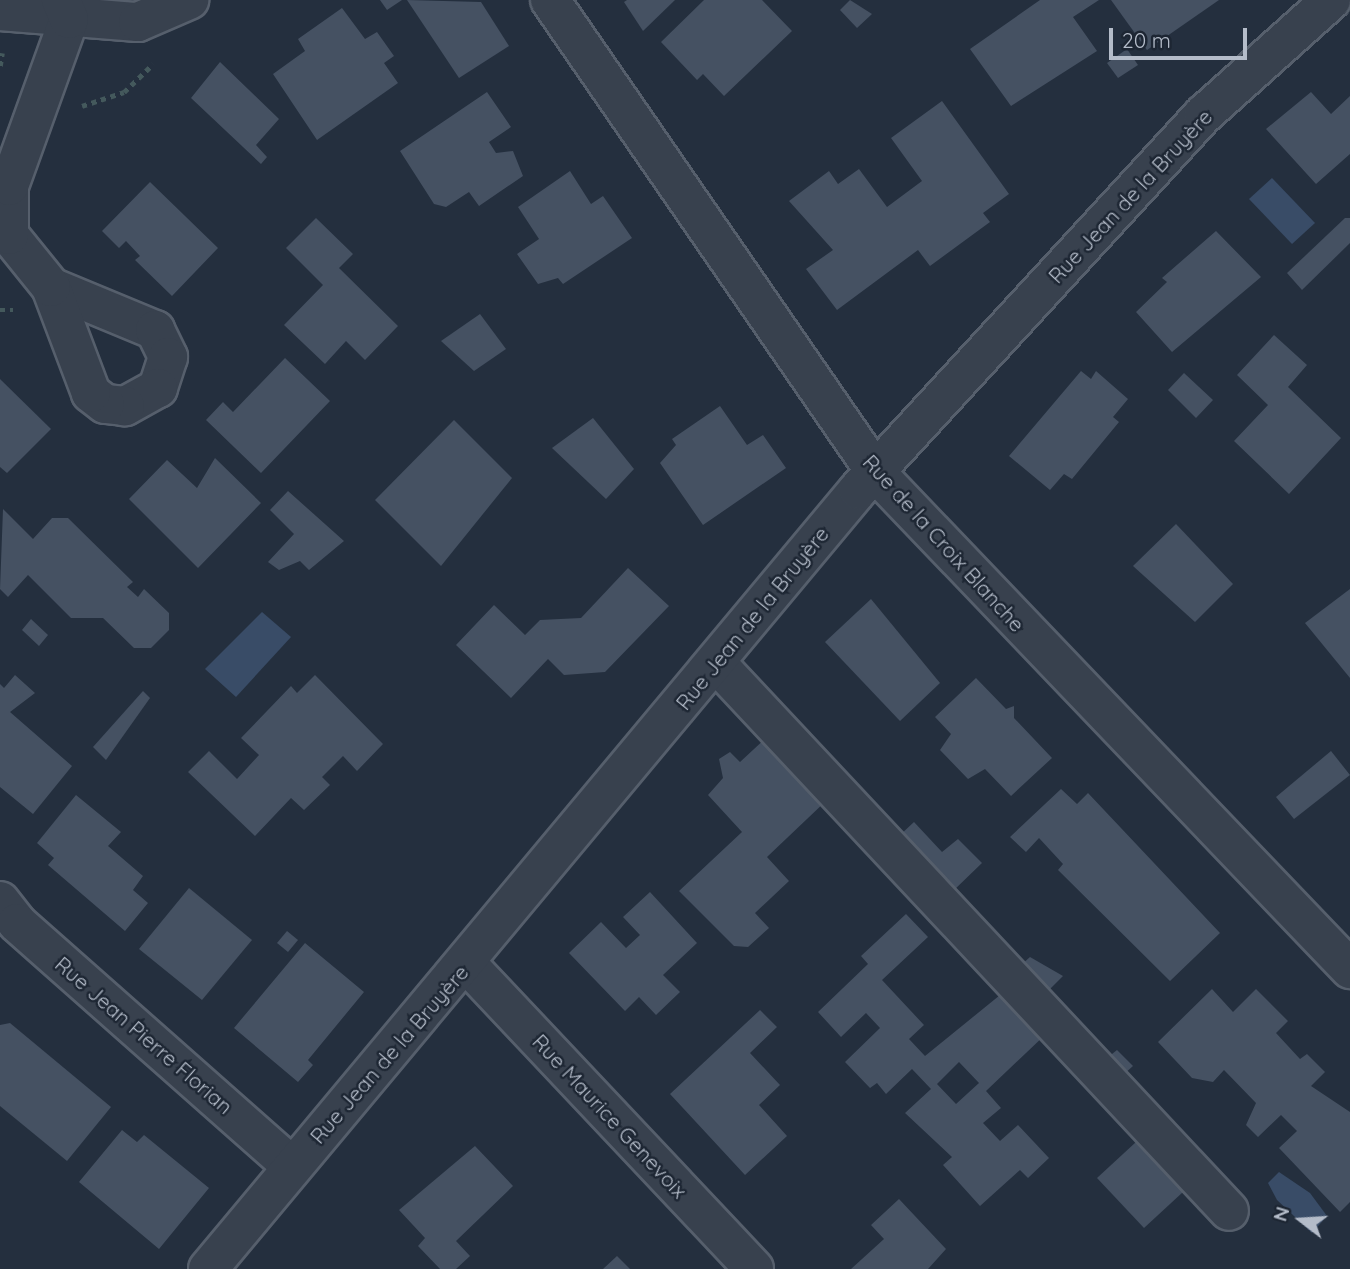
<!DOCTYPE html>
<html>
<head>
<meta charset="utf-8">
<style>
  body { margin:0 }
  #map { position:relative; width:1350px; height:1269px; overflow:hidden; background:#242f3e; font-family:Quicksand,sans-serif }
  div>[style] { position:absolute }
  .water>* { inset:0; background:#394c67 }
  .building>* { inset:0; background:#455162 }
  .path>* { height:4.5px; margin-top:-2.25px; transform-origin:0; background:repeating-linear-gradient(90deg,#44595c 0 5px,transparent 0 10px) }
  .roads { filter:drop-shadow(2px 0 #565f6c) drop-shadow(-2px 0 #565f6c) drop-shadow(0 2px #565f6c) drop-shadow(0 -2px #565f6c) }
  .minor>* { height:38px; margin:-19px; padding:0 19px; transform-origin:19px; border-radius:19px; background:#38414e }
  span { translate:-50% -50%; white-space:nowrap; text-align:center; line-height:1.15; -webkit-text-stroke:5px #1d2633; paint-order:stroke }
  .street-label { font-size:21px; color:#b4bcc9 }
  .north { position:absolute; left:1266px; top:1185px; width:70px; height:70px; -webkit-text-stroke:5px #1d2633; paint-order:stroke; rotate:287deg; font-size:19px; font-weight:700; line-height:28px; text-align:center; color:#b4bcc9 }
  .north::after { content:''; display:block; margin:auto; width:24px; height:32px; background:#b4bcc9; clip-path:polygon(50% 0,100% 100%,50% 72%,0 100%) }
  .scale { position:absolute; left:1109px; top:28px; width:138px; height:32px; box-sizing:border-box; border:4px solid #b4bcc9; border-top:0; padding-left:9px; font-size:21px; line-height:24px; white-space:nowrap; color:#b4bcc9; -webkit-text-stroke:5px #1d2633; paint-order:stroke }
</style>
</head>
<body>
<div id="map">
  <div class="water">
    <i style="clip-path:polygon(1272px 178px,1315px 223px,1292px 244px,1249px 199px)"></i>
    <i style="clip-path:polygon(262px 612px,291px 637px,236px 697px,205px 669px)"></i>
    <i style="clip-path:polygon(1279px 1172px,1310px 1193px,1327px 1216px,1312px 1233px,1277px 1200px,1268px 1183px)"></i>
  </div>
  <div class="building">
    <i style="clip-path:polygon(380px 0,402px 0,387px 10px)"></i>
    <i style="clip-path:polygon(407px 0,481px 2px,509px 46px,459px 78px)"></i>
    <i style="clip-path:polygon(675px 0,643px 31px,624px 2px,627px 0)"></i>
    <i style="clip-path:polygon(704px 0,762px 0,792px 31px,724px 96px,703px 74px,697px 80px,661px 42px)"></i>
    <i style="clip-path:polygon(850px 0,872px 14px,857px 28px,840px 10px)"></i>
    <i style="clip-path:polygon(1040px 0,1099px 0,1073px 17px,1097px 51px,1011px 106px,970px 49px)"></i>
    <i style="clip-path:polygon(1111px 0,1219px 0,1147px 50px)"></i>
    <i style="clip-path:polygon(342px 8px,365px 39px,377px 32px,394px 56px,384px 63px,398px 83px,317px 140px,273px 74px,305px 51px,298px 39px)"></i>
    <i style="clip-path:polygon(1127px 49px,1138px 65px,1118px 78px,1107px 63px)"></i>
    <i style="clip-path:polygon(220px 62px,279px 119px,256px 145px,267px 157px,261px 164px,191px 98px)"></i>
    <i style="clip-path:polygon(487px 92px,511px 127px,489px 142px,496px 153px,513px 151px,523px 176px,479px 206px,469px 192px,446px 207px,434px 204px,400px 151px)"></i>
    <i style="clip-path:polygon(1311px 92px,1331px 114px,1350px 96px,1350px 154px,1316px 184px,1266px 129px)"></i>
    <i style="clip-path:polygon(942px 101px,1009px 194px,983px 213px,990px 222px,930px 266px,918px 250px,837px 310px,806px 269px,833px 250px,789px 201px,829px 171px,838px 184px,859px 169px,887px 207px,922px 181px,891px 138px)"></i>
    <i style="clip-path:polygon(570px 171px,591px 204px,603px 196px,632px 238px,563px 284px,558px 278px,538px 284px,517px 254px,539px 239px,518px 207px)"></i>
    <i style="clip-path:polygon(150px 182px,218px 248px,172px 296px,135px 260px,140px 256px,126px 241px,119px 248px,102px 231px)"></i>
    <i style="clip-path:polygon(316px 218px,353px 254px,339px 268px,398px 326px,365px 360px,346px 341px,325px 364px,284px 325px,323px 285px,286px 248px)"></i>
    <i style="clip-path:polygon(1345px 218px,1350px 218px,1350px 243px,1302px 290px,1287px 273px)"></i>
    <i style="clip-path:polygon(1216px 231px,1261px 277px,1172px 352px,1136px 312px,1167px 282px,1162px 278px)"></i>
    <i style="clip-path:polygon(480px 314px,506px 349px,474px 371px,441px 341px)"></i>
    <i style="clip-path:polygon(1274px 335px,1307px 365px,1288px 387px,1341px 438px,1289px 494px,1234px 441px,1268px 405px,1237px 375px)"></i>
    <i style="clip-path:polygon(285px 358px,330px 401px,261px 473px,206px 420px,223px 402px,233px 412px)"></i>
    <i style="clip-path:polygon(1081px 371px,1091px 379px,1096px 371px,1128px 399px,1113px 417px,1119px 422px,1072px 479px,1064px 474px,1050px 490px,1009px 456px)"></i>
    <i style="clip-path:polygon(1184px 373px,1213px 400px,1196px 418px,1168px 390px)"></i>
    <i style="clip-path:polygon(0 379px,51px 429px,7px 473px,0 467px)"></i>
    <i style="clip-path:polygon(720px 406px,747px 445px,763px 435px,786px 468px,703px 525px,660px 463px,676px 445px,672px 439px)"></i>
    <i style="clip-path:polygon(593px 418px,634px 469px,606px 499px,552px 448px)"></i>
    <i style="clip-path:polygon(454px 420px,512px 478px,441px 566px,375px 500px)"></i>
    <i style="clip-path:polygon(215px 458px,261px 503px,198px 568px,129px 499px,167px 460px,197px 488px)"></i>
    <i style="clip-path:polygon(288px 491px,344px 541px,309px 570px,300px 561px,279px 570px,268px 562px,294px 534px,270px 510px)"></i>
    <i style="clip-path:polygon(3px 509px,33px 539px,52px 518px,68px 518px,133px 582px,127px 587px,138px 597px,144px 589px,169px 613px,169px 630px,151px 648px,134px 648px,103px 618px,71px 618px,28px 575px,8px 597px,0 589px)"></i>
    <i style="clip-path:polygon(1176px 524px,1233px 584px,1195px 622px,1133px 566px)"></i>
    <i style="clip-path:polygon(628px 568px,669px 606px,605px 672px,564px 675px,548px 659px,511px 698px,456px 645px,494px 605px,525px 635px,540px 620px,581px 618px)"></i>
    <i style="clip-path:polygon(1350px 589px,1350px 678px,1305px 623px)"></i>
    <i style="clip-path:polygon(871px 599px,940px 683px,900px 721px,825px 642px)"></i>
    <i style="clip-path:polygon(31px 619px,48px 635px,39px 646px,22px 630px)"></i>
    <i style="clip-path:polygon(15px 675px,35px 693px,10px 712px,72px 766px,33px 814px,0 787px,0 684px,4px 688px)"></i>
    <i style="clip-path:polygon(315px 675px,383px 744px,357px 771px,343px 756px,322px 777px,330px 785px,304px 810px,291px 798px,255px 836px,188px 772px,209px 751px,237px 779px,259px 755px,241px 738px,291px 686px,297px 693px)"></i>
    <i style="clip-path:polygon(976px 678px,1006px 709px,1014px 706px,1014px 718px,1052px 758px,1011px 796px,985px 769px,968px 779px,940px 750px,951px 734px,935px 717px)"></i>
    <i style="clip-path:polygon(143px 691px,150px 698px,106px 760px,93px 747px)"></i>
    <i style="clip-path:polygon(767px 737px,827px 800px,767px 857px,789px 881px,755px 913px,769px 928px,748px 947px,734px 946px,679px 891px,742px 832px,708px 795px,723px 778px,719px 759px,730px 752px,740px 762px)"></i>
    <i style="clip-path:polygon(1331px 751px,1350px 775px,1294px 819px,1276px 797px)"></i>
    <i style="clip-path:polygon(1061px 789px,1077px 804px,1088px 793px,1220px 933px,1170px 981px,1058px 870px,1063px 864px,1039px 838px,1026px 852px,1010px 837px)"></i>
    <i style="clip-path:polygon(76px 795px,121px 832px,108px 846px,143px 876px,133px 890px,148px 903px,125px 931px,48px 865px,54px 858px,37px 843px)"></i>
    <i style="clip-path:polygon(914px 822px,942px 852px,958px 839px,982px 863px,952px 892px,899px 836px)"></i>
    <i style="clip-path:polygon(189px 888px,252px 940px,202px 1000px,139px 949px)"></i>
    <i style="clip-path:polygon(650px 892px,697px 943px,663px 975px,680px 992px,656px 1015px,639px 997px,625px 1011px,569px 953px,601px 922px,626px 948px,640px 935px,623px 917px)"></i>
    <i style="clip-path:polygon(evenodd,906px 914px,928px 937px,882px 980px,924px 1025px,909px 1039px,925px 1056px,1005px 991px,1046px 1034px,986px 1091px,1001px 1108px,983px 1123px,1000px 1141px,1018px 1125px,1049px 1158px,1028px 1178px,1020px 1170px,980px 1206px,943px 1165px,952px 1157px,905px 1113px,931px 1089px,912px 1069px,886px 1094px,877px 1083px,870px 1088px,845px 1062px,880px 1028px,866px 1013px,841px 1037px,818px 1012px,868px 964px,861px 956px,906px 914px,959px 1062px,979px 1083px,956px 1104px,937px 1084px,959px 1062px)"></i>
    <i style="clip-path:polygon(287px 931px,298px 940px,288px 952px,277px 943px)"></i>
    <i style="clip-path:polygon(305px 943px,364px 992px,308px 1060px,313px 1065px,298px 1082px,234px 1028px)"></i>
    <i style="clip-path:polygon(1030px 957px,1063px 976px,1046px 993px,1020px 966px)"></i>
    <i style="clip-path:polygon(1212px 989px,1233px 1012px,1256px 989px,1288px 1021px,1276px 1033px,1300px 1059px,1307px 1054px,1325px 1072px,1311px 1086px,1350px 1112px,1350px 1202px,1340px 1212px,1279px 1148px,1297px 1131px,1281px 1115px,1258px 1137px,1246px 1125px,1256px 1103px,1224px 1070px,1213px 1082px,1192px 1078px,1158px 1042px)"></i>
    <i style="clip-path:polygon(760px 1010px,777px 1027px,750px 1053px,780px 1085px,759px 1105px,787px 1136px,745px 1175px,670px 1094px)"></i>
    <i style="clip-path:polygon(10px 1023px,111px 1107px,67px 1161px,0 1106px,0 1025px)"></i>
    <i style="clip-path:polygon(1117px 1050px,1133px 1066px,1123px 1075px,1107px 1058px)"></i>
    <i style="clip-path:polygon(122px 1130px,137px 1142px,144px 1135px,209px 1188px,159px 1249px,79px 1182px)"></i>
    <i style="clip-path:polygon(1136px 1142px,1183px 1192px,1144px 1228px,1097px 1178px)"></i>
    <i style="clip-path:polygon(475px 1146px,513px 1186px,456px 1241px,470px 1256px,456px 1269px,440px 1269px,418px 1246px,425px 1238px,399px 1210px)"></i>
    <i style="clip-path:polygon(899px 1199px,946px 1249px,928px 1269px,851px 1269px,884px 1239px,871px 1225px)"></i>
    <i style="clip-path:polygon(617px 1256px,630px 1269px,603px 1269px)"></i>
  </div>
  <div class="path">
    <i style="left:0;top:66px;width:13px;rotate:-81deg"></i>
    <i style="left:82px;top:106px;width:44px;rotate:-18.4deg"></i>
    <i style="left:124px;top:92px;width:40px;rotate:-44deg"></i>
    <i style="left:0;top:310px;width:13px"></i>
  </div>
  <div class="roads">
    <div class="minor">
      <i style="left:550px;top:0;width:576px;rotate:55.4deg"></i>
      <i style="left:877px;top:474px;width:685px;rotate:46.3deg"></i>
      <i style="left:0;top:11px;width:138px;rotate:4.6deg"></i>
      <i style="left:138px;top:22px;width:56px;rotate:-23.3deg"></i>
      <i style="left:51px;top:287px;width:113px;rotate:22.5deg"></i>
      <i style="left:155px;top:330px;width:30px;rotate:64deg"></i>
      <i style="left:168px;top:357px;width:33px;rotate:108deg"></i>
      <i style="left:158px;top:388px;width:38px;rotate:151deg"></i>
      <i style="left:125px;top:406px;width:20px;rotate:-174deg"></i>
      <i style="left:105px;top:404px;width:18px;rotate:-142deg"></i>
      <i style="left:91px;top:393px;width:113px;rotate:-110.7deg"></i>
      <i style="left:51px;top:287px;width:67px;rotate:-128.9deg"></i>
      <i style="left:9px;top:235px;width:49px;rotate:-90deg"></i>
      <i style="left:9px;top:186px;width:177px;rotate:-70.2deg"></i>
      <i style="left:69px;top:19px;width:21px;rotate:-113deg"></i>
      <i style="left:717px;top:664px;width:749px;rotate:46.89deg"></i>
      <i style="left:0;top:901px;width:28px;rotate:52deg"></i>
      <i style="left:17px;top:923px;width:367px;rotate:41.5deg"></i>
      <i style="left:466px;top:963px;width:420px;rotate:46.7deg"></i>
      <i style="left:208px;top:1269px;width:1015px;rotate:-50.16deg"></i>
      <i style="left:858px;top:490px;width:510px;rotate:-47.39deg"></i>
      <i style="left:1203px;top:115px;width:172px;rotate:-41.9deg"></i>
    </div>
  </div>
  <div class="street-label">
    <span style="left:1130px;top:196px;rotate:-47deg">Rue Jean de la Bruyère</span>
    <span style="left:944px;top:543px;rotate:48deg">Rue de la Croix Blanche</span>
    <span style="left:752px;top:618px;rotate:-51deg">Rue Jean de la Bruyère</span>
    <span style="left:144px;top:1035px;rotate:41deg">Rue Jean Pierre Florian</span>
    <span style="left:389px;top:1054px;rotate:-49deg">Rue Jean de la Bruyère</span>
    <span style="left:610px;top:1116px;rotate:47deg">Rue Maurice Genevoix</span>
  </div>
  <div class="north">N</div>
  <div class="scale">20 m</div>
</div>
</body>
</html>
